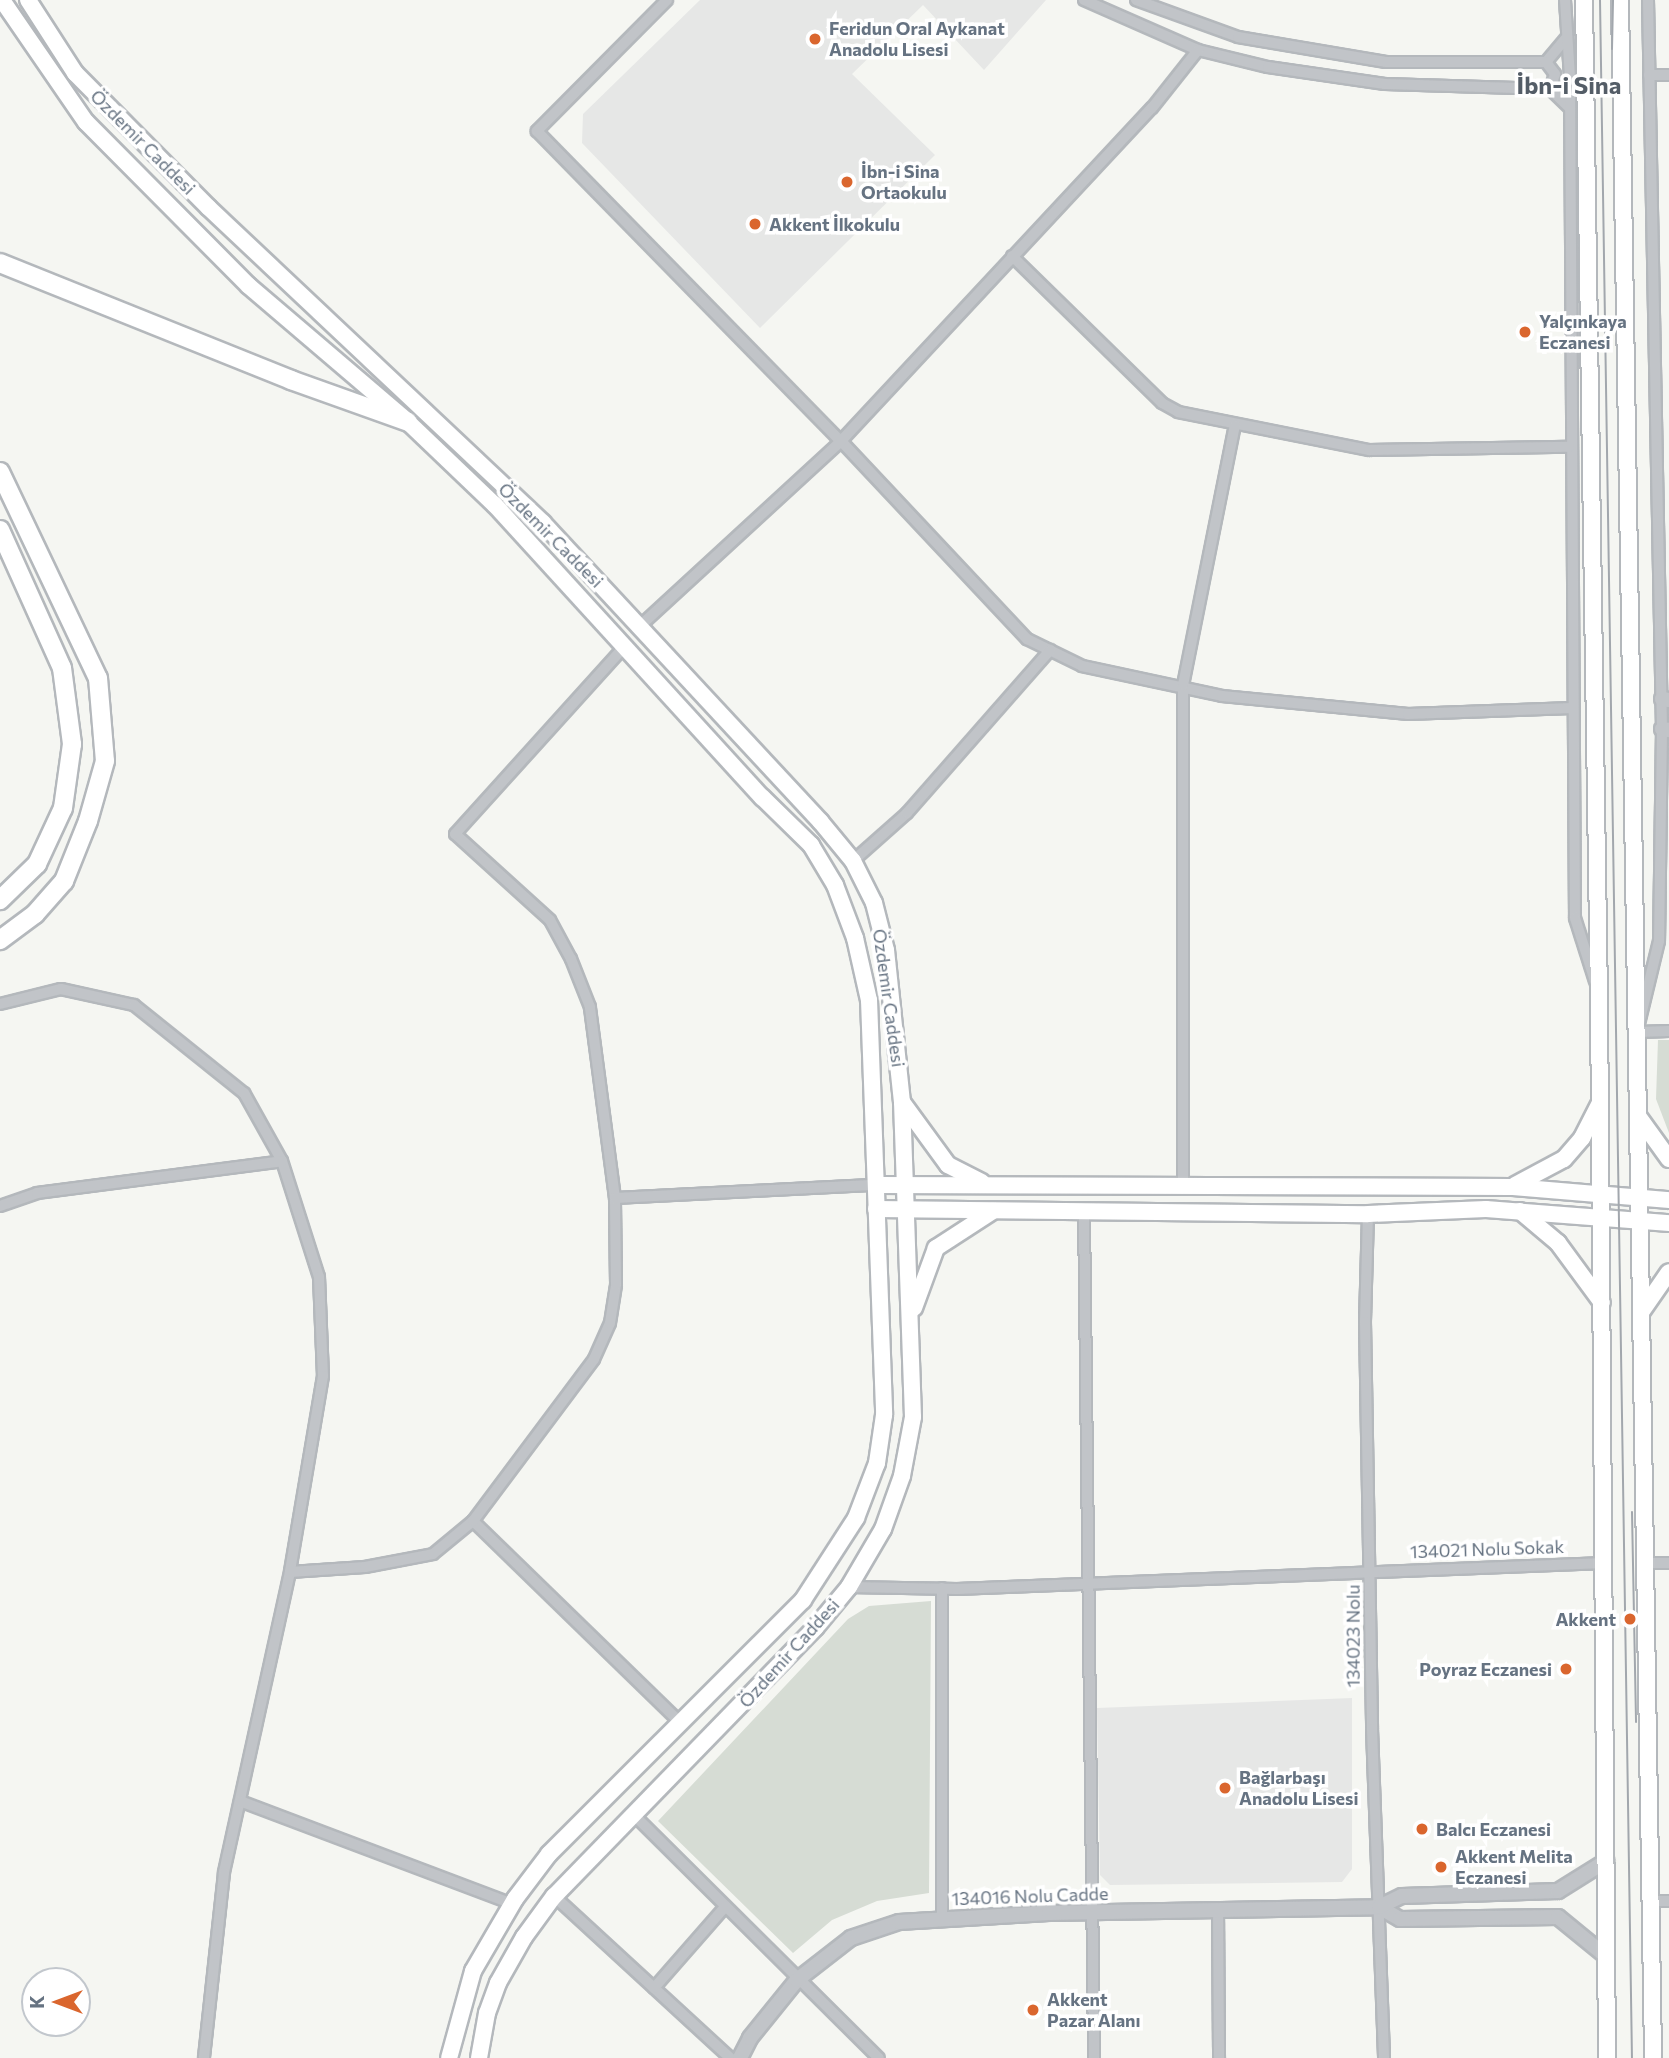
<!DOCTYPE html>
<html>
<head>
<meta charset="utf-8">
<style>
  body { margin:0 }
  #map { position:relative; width:1669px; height:2058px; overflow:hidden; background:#f5f6f2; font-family:Commissioner,sans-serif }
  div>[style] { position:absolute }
  .built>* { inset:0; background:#e6e7e6 }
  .green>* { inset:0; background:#d6dcd4 }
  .roads { filter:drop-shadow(2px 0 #b4b8bc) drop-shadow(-2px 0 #b4b8bc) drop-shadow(0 2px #b4b8bc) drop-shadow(0 -2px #b4b8bc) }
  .minor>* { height:10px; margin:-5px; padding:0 5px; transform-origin:5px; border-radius:5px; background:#c1c4c8 }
  .tertiary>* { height:14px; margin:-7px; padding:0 7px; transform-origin:7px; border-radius:7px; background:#c1c4c8 }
  .secondary>* { height:16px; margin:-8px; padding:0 8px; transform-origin:8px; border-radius:8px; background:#fff }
  .primary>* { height:18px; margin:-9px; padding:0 9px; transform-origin:9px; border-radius:9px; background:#fff }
  .tram>* { height:2px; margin:-1px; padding:0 1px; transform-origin:1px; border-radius:1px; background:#a2a7ad }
  .dots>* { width:19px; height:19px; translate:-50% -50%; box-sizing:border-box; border:4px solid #fff; border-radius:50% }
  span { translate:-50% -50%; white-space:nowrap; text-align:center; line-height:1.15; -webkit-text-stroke:7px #fff; paint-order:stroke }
  .poi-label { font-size:18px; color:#667382; font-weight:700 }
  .left { translate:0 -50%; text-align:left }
  .right { translate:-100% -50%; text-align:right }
  .street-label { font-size:18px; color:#667382 }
  .district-label { font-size:24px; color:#545d67; font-weight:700 }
  .north { position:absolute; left:21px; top:1967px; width:70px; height:70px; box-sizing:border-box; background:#fff; border:2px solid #c2c7cd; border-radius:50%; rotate:270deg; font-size:19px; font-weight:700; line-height:28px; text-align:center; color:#667382 }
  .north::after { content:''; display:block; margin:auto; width:24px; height:32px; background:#da662e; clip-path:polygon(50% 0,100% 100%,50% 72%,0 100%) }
</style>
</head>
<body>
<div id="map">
  <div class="built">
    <i style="clip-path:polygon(700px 0,1046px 0,984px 70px,923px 5px,852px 74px,935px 155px,760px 328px,582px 143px,583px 114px)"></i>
    <i style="clip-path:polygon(1352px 1698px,1352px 1869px,1342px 1882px,1110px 1885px,1100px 1875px,1097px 1708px)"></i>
  </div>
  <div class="green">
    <i style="clip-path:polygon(1658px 1040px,1669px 1040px,1669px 1133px,1656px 1099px)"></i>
    <i style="clip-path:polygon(931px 1601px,929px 1893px,877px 1901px,832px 1920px,793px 1953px,658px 1821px,848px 1619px,869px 1606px)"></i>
  </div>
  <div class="roads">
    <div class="minor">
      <i style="left:667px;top:0;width:185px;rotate:134.8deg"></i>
      <i style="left:537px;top:131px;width:434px;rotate:45.6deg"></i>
      <i style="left:841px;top:441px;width:272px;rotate:46.8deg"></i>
      <i style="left:1027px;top:639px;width:61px;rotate:26.1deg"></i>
      <i style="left:1082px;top:666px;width:143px;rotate:12.1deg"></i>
      <i style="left:1222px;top:696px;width:187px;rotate:5.5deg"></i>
      <i style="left:1408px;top:714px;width:164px;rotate:-2.1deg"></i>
      <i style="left:1084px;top:0;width:124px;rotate:23.7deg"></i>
      <i style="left:1198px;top:50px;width:72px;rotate:13.7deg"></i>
      <i style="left:1268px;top:67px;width:118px;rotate:8.3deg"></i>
      <i style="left:1385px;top:84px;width:165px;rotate:1.7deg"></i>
      <i style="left:1550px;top:89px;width:28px;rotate:44deg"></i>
      <i style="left:1136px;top:0;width:109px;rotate:19.9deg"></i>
      <i style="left:1238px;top:37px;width:150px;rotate:9.6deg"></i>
      <i style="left:1386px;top:62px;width:160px"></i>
      <i style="left:1546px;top:62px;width:33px;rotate:-50deg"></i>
      <i style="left:1565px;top:0;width:77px;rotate:86.3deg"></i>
      <i style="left:1570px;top:77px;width:841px;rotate:89.66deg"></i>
      <i style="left:1575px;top:918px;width:66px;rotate:72.4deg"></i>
      <i style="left:1648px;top:0;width:729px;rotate:88.9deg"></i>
      <i style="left:1662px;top:729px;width:212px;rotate:90.8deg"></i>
      <i style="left:1659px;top:941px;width:94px;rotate:103.6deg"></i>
      <i style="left:1637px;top:1032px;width:32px;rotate:-2deg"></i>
      <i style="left:1546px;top:62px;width:15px;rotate:53deg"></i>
      <i style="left:1555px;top:74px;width:16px;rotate:108deg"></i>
      <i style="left:1649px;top:75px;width:20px"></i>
      <i style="left:1012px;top:256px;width:210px;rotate:44.4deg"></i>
      <i style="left:1162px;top:403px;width:18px;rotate:29deg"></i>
      <i style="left:1178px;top:412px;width:195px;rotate:11.3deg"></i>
      <i style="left:1369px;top:450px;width:200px;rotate:-0.9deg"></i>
      <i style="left:640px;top:626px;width:273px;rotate:-42.6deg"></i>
      <i style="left:841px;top:441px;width:456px;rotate:-47deg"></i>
      <i style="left:1152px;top:108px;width:74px;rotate:-51.6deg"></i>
      <i style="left:853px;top:861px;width:72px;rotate:-41.6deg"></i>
      <i style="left:907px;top:813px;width:217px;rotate:-48.7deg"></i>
      <i style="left:0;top:1004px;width:63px;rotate:-13.8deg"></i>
      <i style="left:61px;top:989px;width:75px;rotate:12.4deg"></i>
      <i style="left:134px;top:1005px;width:141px;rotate:38.7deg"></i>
      <i style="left:244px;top:1093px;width:78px;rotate:60.8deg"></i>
      <i style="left:282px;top:1161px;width:122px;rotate:72.3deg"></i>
      <i style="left:319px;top:1277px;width:99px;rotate:87.7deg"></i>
      <i style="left:323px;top:1376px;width:199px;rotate:99.6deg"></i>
      <i style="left:290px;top:1572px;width:308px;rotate:102.4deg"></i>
      <i style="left:224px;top:1873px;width:186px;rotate:96.2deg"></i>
      <i style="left:1183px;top:1186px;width:501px;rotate:-90deg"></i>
      <i style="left:1183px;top:685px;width:265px;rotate:-78.7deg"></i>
      <i style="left:615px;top:1198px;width:193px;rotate:-97.5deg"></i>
      <i style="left:590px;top:1007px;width:52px;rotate:-111.6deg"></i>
      <i style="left:571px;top:959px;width:44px;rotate:-118.3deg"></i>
      <i style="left:550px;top:920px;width:128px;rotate:-137.8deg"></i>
      <i style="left:455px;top:834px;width:253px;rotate:-47.9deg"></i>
      <i style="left:0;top:1206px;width:39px;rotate:-19deg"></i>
      <i style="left:37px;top:1193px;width:247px;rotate:-7.4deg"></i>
      <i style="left:1084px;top:1211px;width:847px;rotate:89.32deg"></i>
      <i style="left:1368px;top:1214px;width:108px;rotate:91.6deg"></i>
      <i style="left:1365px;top:1322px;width:407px;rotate:89deg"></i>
      <i style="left:1372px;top:1729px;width:329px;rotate:87.9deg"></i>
      <i style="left:473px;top:1521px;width:290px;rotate:44.2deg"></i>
      <i style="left:1648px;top:1563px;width:21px"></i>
      <i style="left:290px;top:1572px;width:75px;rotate:-3.8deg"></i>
      <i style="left:365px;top:1567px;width:69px;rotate:-10.8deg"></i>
      <i style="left:433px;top:1554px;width:52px;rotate:-39.5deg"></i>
      <i style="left:473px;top:1521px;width:202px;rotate:-53.2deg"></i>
      <i style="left:594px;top:1359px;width:39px;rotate:-66deg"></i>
      <i style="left:610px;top:1323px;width:39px;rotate:-81deg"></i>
      <i style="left:616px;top:1284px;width:86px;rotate:-90.7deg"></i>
      <i style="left:615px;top:1198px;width:261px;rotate:-2.9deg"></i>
      <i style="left:849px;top:1587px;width:108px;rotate:1.1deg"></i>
      <i style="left:957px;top:1589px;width:648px;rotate:-2.3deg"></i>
      <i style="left:942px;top:1588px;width:331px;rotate:90deg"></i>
      <i style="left:240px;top:1801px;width:291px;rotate:20.7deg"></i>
      <i style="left:634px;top:1815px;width:345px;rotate:44.8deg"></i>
      <i style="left:554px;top:1896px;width:239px;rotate:42.6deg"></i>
      <i style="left:1650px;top:1901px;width:19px"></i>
      <i style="left:1218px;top:1909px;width:149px;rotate:89.6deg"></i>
      <i style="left:654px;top:1988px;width:108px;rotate:-48.8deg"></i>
    </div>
    <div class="tertiary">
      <i style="left:1662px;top:699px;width:7px;rotate:8deg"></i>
      <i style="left:1662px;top:729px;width:7px;rotate:8deg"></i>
      <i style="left:1379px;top:1907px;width:24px;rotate:30deg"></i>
      <i style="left:1400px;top:1919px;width:158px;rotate:-0.7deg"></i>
      <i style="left:1558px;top:1917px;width:63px;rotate:39.2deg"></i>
      <i style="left:740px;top:2058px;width:22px;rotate:-63deg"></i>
      <i style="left:750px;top:2038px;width:75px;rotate:-51deg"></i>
      <i style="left:797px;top:1980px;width:68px;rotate:-37.9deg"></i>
      <i style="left:851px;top:1938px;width:51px;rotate:-18.4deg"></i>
      <i style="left:899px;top:1922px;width:150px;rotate:-3.4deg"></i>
      <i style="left:1049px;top:1913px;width:330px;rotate:-1deg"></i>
      <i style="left:1379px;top:1907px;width:25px;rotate:-26deg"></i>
      <i style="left:1402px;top:1896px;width:156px;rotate:-1.8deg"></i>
      <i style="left:1558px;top:1891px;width:57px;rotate:-32deg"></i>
    </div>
    <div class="secondary">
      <i style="left:2px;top:0;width:148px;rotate:55.5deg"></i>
      <i style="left:86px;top:122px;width:231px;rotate:45.2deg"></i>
      <i style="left:249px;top:286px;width:209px;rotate:40.5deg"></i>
      <i style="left:408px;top:422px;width:120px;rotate:43.7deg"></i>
      <i style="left:495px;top:505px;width:396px;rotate:47.6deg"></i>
      <i style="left:762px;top:797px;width:69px;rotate:44.4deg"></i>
      <i style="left:811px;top:845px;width:47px;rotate:59deg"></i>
      <i style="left:835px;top:885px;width:57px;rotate:69.3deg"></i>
      <i style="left:855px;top:938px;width:64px;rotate:77.3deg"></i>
      <i style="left:869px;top:1000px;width:415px;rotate:87.9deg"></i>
      <i style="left:884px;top:1415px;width:49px;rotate:98.3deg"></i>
      <i style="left:877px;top:1463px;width:59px;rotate:110.9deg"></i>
      <i style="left:856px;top:1518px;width:98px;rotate:122.9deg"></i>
      <i style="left:803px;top:1600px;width:359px;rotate:135deg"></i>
      <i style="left:549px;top:1854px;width:56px;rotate:127.1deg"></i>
      <i style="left:515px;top:1899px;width:83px;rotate:120.3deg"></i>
      <i style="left:473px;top:1971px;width:90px;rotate:105.4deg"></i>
      <i style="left:28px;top:0;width:87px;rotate:57.2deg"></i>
      <i style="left:75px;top:73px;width:190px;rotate:45.2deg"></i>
      <i style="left:209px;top:208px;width:459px;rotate:43.3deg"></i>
      <i style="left:543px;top:523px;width:407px;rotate:47.1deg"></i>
      <i style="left:820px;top:821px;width:52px;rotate:50.5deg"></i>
      <i style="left:853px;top:861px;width:47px;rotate:63.4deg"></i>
      <i style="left:874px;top:903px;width:49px;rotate:75.7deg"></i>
      <i style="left:886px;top:950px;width:153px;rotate:84deg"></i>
      <i style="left:902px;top:1102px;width:315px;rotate:88deg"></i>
      <i style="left:913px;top:1417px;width:60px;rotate:100.6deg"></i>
      <i style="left:902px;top:1476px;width:56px;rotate:109.7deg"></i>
      <i style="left:883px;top:1529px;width:67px;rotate:120.4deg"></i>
      <i style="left:849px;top:1587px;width:53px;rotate:129.7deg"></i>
      <i style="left:815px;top:1628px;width:374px;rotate:134.2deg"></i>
      <i style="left:554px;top:1896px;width:51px;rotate:126.2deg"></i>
      <i style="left:524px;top:1937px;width:53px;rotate:119.5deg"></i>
      <i style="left:498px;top:1983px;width:32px;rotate:110deg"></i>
      <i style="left:487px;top:2013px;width:46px;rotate:100.1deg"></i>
      <i style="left:1584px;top:0;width:996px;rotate:89.14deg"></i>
      <i style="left:1599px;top:996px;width:1062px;rotate:89.57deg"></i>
      <i style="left:1620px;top:0;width:2058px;rotate:89.08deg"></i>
      <i style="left:902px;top:1102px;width:78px;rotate:53.9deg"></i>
      <i style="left:948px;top:1165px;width:38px;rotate:27deg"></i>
      <i style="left:1638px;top:1116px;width:53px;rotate:54.2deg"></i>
      <i style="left:876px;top:1185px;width:637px;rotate:0.18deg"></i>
      <i style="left:1513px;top:1187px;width:157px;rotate:4.8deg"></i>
      <i style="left:1515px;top:1185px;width:55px;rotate:-28deg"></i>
      <i style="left:1564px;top:1159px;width:28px;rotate:-49deg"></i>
      <i style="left:1582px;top:1138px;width:38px;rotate:-63deg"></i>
      <i style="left:876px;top:1209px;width:492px;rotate:0.6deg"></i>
      <i style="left:1368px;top:1214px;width:118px;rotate:-2.4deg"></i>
      <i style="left:1486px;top:1209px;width:184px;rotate:4.4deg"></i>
      <i style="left:1520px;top:1211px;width:50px;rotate:40.1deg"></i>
      <i style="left:1558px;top:1243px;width:74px;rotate:53.7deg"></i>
      <i style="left:914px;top:1308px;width:64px;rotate:-69.9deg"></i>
      <i style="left:936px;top:1248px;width:68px;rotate:-33deg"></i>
      <i style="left:1642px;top:1311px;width:47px;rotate:-55.3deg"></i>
    </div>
    <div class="primary">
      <i style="left:0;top:263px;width:314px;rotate:21.9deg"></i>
      <i style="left:291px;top:380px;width:124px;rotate:19.7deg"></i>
      <i style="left:0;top:472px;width:228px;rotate:64.6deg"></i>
      <i style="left:98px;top:678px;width:83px;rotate:85.2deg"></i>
      <i style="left:105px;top:761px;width:62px;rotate:105.8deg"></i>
      <i style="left:88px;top:821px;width:65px;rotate:111.8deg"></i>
      <i style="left:64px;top:881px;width:44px;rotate:131.3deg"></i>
      <i style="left:35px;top:914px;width:44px;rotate:143.4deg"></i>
      <i style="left:0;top:530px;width:151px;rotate:65.8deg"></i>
      <i style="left:62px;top:668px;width:77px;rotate:82.5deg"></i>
      <i style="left:72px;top:744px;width:65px;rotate:98deg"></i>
      <i style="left:63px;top:808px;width:62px;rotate:114.9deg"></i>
      <i style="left:37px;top:864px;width:52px;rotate:135.8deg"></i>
    </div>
  </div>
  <div class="tram">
    <i style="left:1600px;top:0;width:2058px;rotate:89.11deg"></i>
    <i style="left:1612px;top:49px;width:49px;rotate:-88.8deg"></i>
    <i style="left:1632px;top:1512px;width:210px;rotate:88.9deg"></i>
  </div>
  <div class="dots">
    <i style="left:815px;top:39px;background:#da662e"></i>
    <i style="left:847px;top:182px;background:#da662e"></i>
    <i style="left:755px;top:224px;background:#da662e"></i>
    <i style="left:1525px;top:332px;background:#da662e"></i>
    <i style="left:1630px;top:1619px;background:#da662e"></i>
    <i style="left:1566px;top:1669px;background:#da662e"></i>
    <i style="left:1225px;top:1788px;background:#da662e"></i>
    <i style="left:1422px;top:1829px;background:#da662e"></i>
    <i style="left:1441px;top:1867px;background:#da662e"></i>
    <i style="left:1033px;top:2010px;background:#da662e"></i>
  </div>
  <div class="poi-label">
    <span class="left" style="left:829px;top:39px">Feridun Oral Aykanat<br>Anadolu Lisesi</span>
    <span class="left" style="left:861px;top:182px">İbn-i Sina<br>Ortaokulu</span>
    <span class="left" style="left:769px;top:224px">Akkent İlkokulu</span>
    <span class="left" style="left:1539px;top:332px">Yalçınkaya<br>Eczanesi</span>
    <span class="right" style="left:1616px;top:1619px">Akkent</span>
    <span class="right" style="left:1552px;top:1669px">Poyraz Eczanesi</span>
    <span class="left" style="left:1239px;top:1788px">Bağlarbaşı<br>Anadolu Lisesi</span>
    <span class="left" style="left:1436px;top:1829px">Balcı Eczanesi</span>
    <span class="left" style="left:1455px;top:1867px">Akkent Melita<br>Eczanesi</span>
    <span class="left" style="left:1047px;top:2010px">Akkent<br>Pazar Alanı</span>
  </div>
  <div class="street-label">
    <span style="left:143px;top:142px;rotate:45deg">Özdemir Caddesi</span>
    <span style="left:551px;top:535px;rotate:45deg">Özdemir Caddesi</span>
    <span style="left:889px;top:998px;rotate:82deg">Özdemir Caddesi</span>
    <span style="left:1487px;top:1549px;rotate:-2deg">134021 Nolu Sokak</span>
    <span style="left:1353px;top:1636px;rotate:-90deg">134023 Nolu</span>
    <span style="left:789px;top:1653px;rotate:-48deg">Özdemir Caddesi</span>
    <span style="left:1030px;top:1896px;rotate:-2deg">134016 Nolu Cadde</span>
  </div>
  <div class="district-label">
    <span style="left:1569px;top:85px">İbn-i Sina</span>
  </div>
  <div class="north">K</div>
</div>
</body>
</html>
